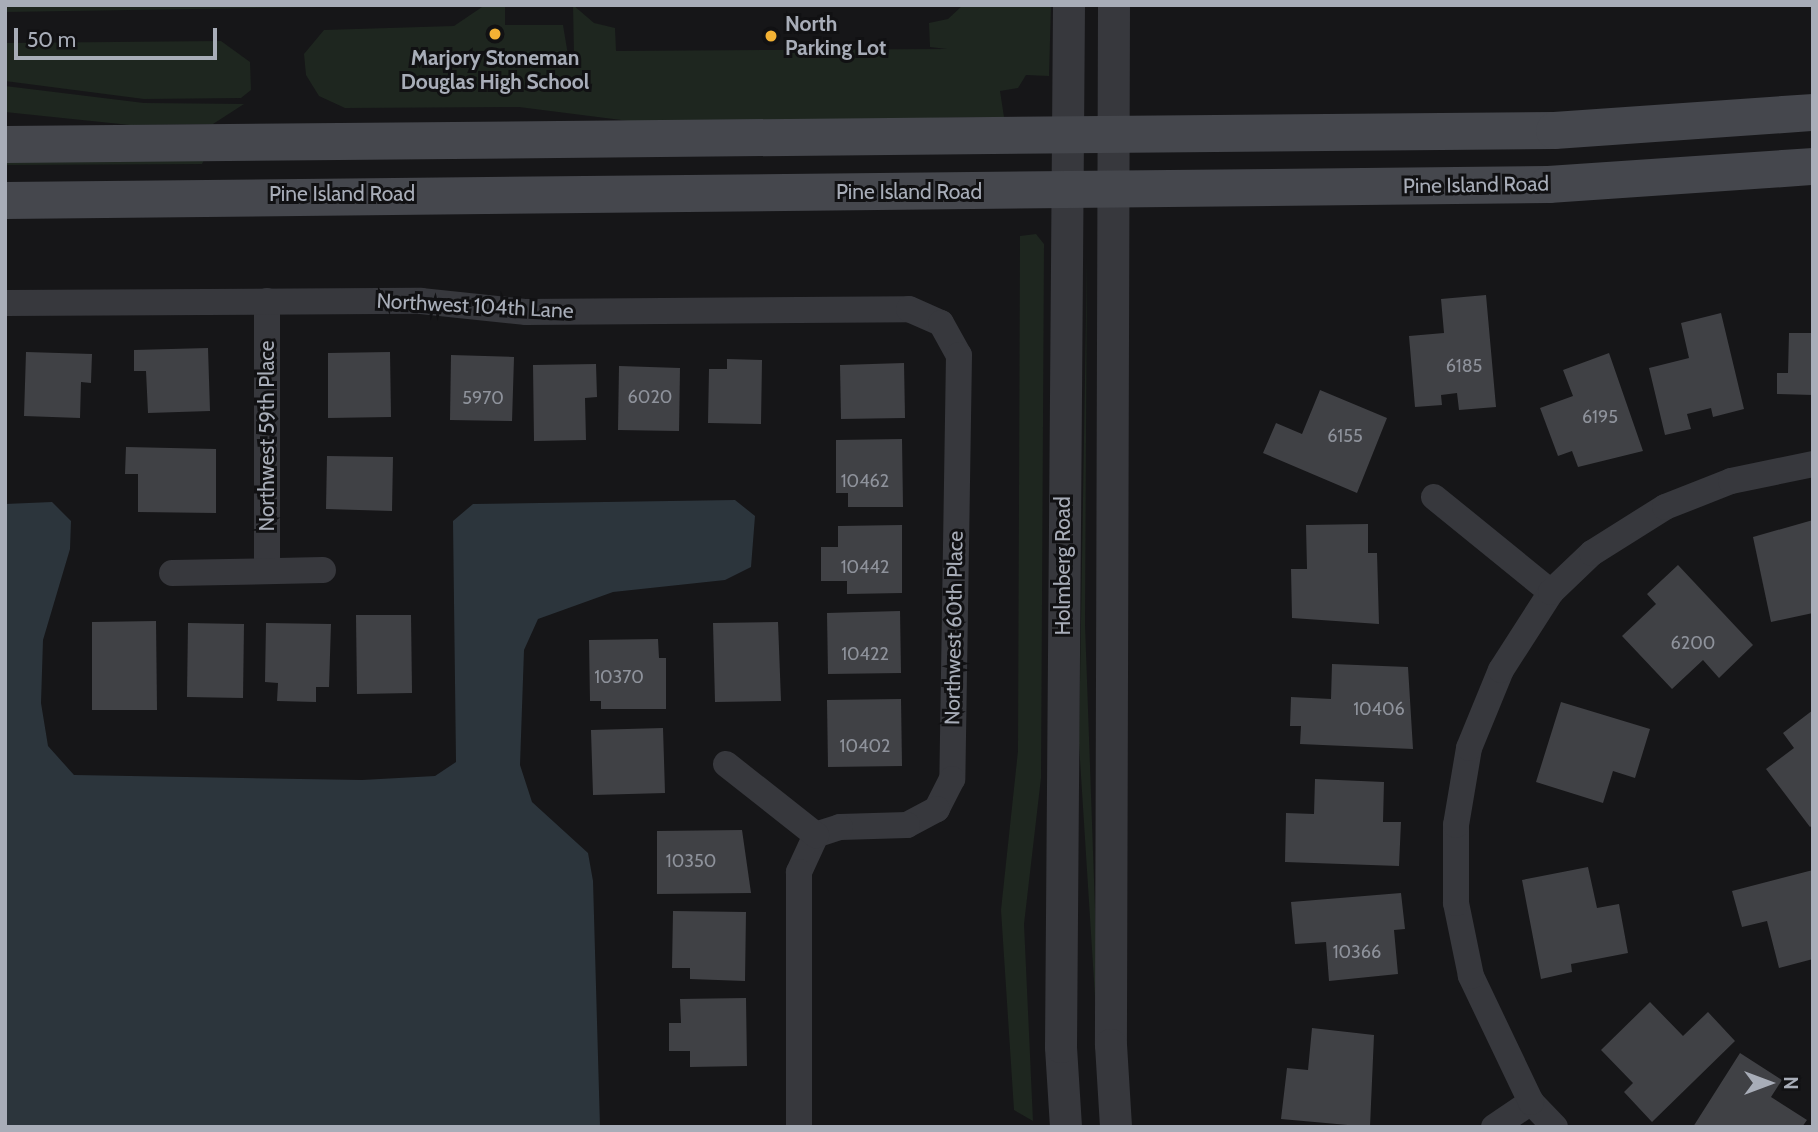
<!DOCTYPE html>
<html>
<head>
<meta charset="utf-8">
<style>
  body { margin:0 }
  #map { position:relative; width:1818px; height:1132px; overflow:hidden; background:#161618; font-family:Cabin,sans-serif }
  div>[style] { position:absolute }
  .green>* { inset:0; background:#1e261f }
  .water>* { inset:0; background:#2c353c }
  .building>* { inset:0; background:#404145 }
  .minor>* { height:26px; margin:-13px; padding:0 13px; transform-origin:13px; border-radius:13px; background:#37383d }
  .tertiary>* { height:32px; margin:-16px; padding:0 16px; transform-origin:16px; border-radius:16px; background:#37383d }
  .secondary>* { height:37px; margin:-18.5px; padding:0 18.5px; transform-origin:18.5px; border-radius:18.5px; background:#45474d }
  .dots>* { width:19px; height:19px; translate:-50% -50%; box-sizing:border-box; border:4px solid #111113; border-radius:50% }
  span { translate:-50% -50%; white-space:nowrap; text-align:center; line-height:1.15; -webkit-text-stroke:6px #111113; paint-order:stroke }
  .number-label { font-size:18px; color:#8e929b }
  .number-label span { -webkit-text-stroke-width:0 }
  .poi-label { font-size:21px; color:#a8adb8; font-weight:700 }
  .left { translate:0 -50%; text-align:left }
  .street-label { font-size:21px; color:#a8adb8 }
  .frame { position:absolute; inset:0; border:7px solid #a8adb8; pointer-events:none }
  .north { position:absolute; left:1734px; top:1048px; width:70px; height:70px; -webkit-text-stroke:5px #111113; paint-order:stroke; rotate:90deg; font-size:19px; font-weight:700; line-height:28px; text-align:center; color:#a8adb8 }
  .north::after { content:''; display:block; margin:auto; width:24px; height:32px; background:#a8adb8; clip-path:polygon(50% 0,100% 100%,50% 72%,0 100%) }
  .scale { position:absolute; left:14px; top:28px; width:203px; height:32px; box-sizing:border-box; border:4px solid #a8adb8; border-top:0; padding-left:9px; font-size:21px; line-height:24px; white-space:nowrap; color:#a8adb8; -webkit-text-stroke:5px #111113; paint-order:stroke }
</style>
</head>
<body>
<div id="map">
  <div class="green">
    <i style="clip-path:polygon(5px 5px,453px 5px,5px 12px)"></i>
    <i style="clip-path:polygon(485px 5px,505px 5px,505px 25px,563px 25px,568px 55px,574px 54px,573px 5px,594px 23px,615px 28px,616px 51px,947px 49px,930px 47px,929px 23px,948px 19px,963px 5px,1051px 5px,1049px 76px,1026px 75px,1018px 88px,1000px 91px,1004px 117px,637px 122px,519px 107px,345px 108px,319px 96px,306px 75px,304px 54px,324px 30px,454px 26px)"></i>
    <i style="clip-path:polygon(221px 41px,250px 62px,251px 90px,241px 98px,144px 99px,5px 81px,5px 43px)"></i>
    <i style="clip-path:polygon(5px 86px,144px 103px,244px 104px,213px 124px,130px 125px,5px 112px)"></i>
    <i style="clip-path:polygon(204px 160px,202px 164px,5px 165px,5px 161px)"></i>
    <i style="clip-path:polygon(1036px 234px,1044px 244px,1041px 778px,1024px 924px,1033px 1121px,1014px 1110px,1001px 910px,1018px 751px,1020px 236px)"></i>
    <i style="clip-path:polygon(1087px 254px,1085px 624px,1102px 1107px,1079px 744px)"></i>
  </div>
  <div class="water">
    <i style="clip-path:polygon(735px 500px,755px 516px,751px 567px,725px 580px,613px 592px,538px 619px,524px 650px,520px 765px,532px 802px,588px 853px,593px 881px,600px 1127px,5px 1127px,5px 504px,52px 502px,71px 521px,70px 549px,43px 640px,41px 703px,48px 746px,74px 775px,362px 780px,435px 776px,456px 762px,453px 521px,473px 504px)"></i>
  </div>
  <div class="building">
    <i style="clip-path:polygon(1486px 295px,1496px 407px,1459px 410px,1457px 393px,1441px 395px,1442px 405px,1415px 407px,1409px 336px,1444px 333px,1441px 299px)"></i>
    <i style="clip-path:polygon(1721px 313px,1744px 409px,1713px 417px,1711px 408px,1687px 414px,1691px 429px,1665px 435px,1649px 368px,1689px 358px,1681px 323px)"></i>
    <i style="clip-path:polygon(1789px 333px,1813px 333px,1813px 395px,1777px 394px,1777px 373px,1788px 373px)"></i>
    <i style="clip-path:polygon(208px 348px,210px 411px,148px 413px,146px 371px,134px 371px,134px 350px)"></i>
    <i style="clip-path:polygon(26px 352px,92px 354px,91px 383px,81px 382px,80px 418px,24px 416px)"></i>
    <i style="clip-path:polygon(390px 352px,391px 417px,328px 418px,328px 353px)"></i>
    <i style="clip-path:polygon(1609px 353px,1643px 451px,1578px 467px,1572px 451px,1558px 456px,1540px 408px,1573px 396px,1563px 370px)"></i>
    <i style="clip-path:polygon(451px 355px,514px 357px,512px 421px,450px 420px)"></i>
    <i style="clip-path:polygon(727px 359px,762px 360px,761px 424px,708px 423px,709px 369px,727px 369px)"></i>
    <i style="clip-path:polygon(904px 363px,905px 418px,841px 419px,840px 365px)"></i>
    <i style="clip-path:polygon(596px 364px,597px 397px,585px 398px,586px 440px,534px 441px,533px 365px)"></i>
    <i style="clip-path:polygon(619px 366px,680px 368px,679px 431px,618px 430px)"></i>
    <i style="clip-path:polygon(1320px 390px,1387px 418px,1357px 493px,1263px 453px,1276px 423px,1302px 434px)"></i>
    <i style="clip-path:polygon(902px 439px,903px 507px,848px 507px,848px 493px,836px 493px,836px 440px)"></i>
    <i style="clip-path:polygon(126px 447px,216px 449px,216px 513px,138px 512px,138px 474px,125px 474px)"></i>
    <i style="clip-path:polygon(327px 456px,393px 457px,392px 511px,326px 509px)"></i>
    <i style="clip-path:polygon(1813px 520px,1813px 613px,1771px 622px,1753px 537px)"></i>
    <i style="clip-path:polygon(1368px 524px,1368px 553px,1377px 553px,1379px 624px,1292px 618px,1291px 569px,1307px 569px,1306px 525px)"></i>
    <i style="clip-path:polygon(902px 525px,902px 593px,847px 594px,847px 581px,821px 581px,821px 547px,838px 547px,838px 526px)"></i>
    <i style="clip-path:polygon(1678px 565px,1753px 645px,1719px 678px,1703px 660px,1672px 689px,1622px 636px,1656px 604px,1647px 594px)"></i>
    <i style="clip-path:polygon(900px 611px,901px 673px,828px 674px,827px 613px)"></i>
    <i style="clip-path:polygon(356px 615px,411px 615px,412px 693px,357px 694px)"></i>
    <i style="clip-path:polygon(156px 621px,157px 710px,92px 710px,92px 622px)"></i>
    <i style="clip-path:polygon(778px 622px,781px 701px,715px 702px,713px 623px)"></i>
    <i style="clip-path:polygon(188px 623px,244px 624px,243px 698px,187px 697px)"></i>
    <i style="clip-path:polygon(266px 623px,331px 624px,329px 687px,316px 687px,316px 702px,277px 701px,278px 683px,265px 682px)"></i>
    <i style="clip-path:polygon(658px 639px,659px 658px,666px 658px,666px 709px,601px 709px,601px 701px,590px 701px,589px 640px)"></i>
    <i style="clip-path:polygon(1332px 664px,1408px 667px,1413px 749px,1300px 744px,1301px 726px,1290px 726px,1291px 697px,1331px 699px)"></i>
    <i style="clip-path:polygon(901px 699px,902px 766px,828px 767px,827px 700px)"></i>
    <i style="clip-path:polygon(1561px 702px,1650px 729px,1635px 778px,1613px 771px,1603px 803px,1536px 782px)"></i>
    <i style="clip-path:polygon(1813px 710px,1813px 825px,1810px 827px,1766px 769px,1794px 748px,1783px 733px)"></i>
    <i style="clip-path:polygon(663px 728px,665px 793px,593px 795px,591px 730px)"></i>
    <i style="clip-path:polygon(1315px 779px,1384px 782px,1383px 822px,1401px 822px,1399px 866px,1285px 862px,1286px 813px,1314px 814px)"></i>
    <i style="clip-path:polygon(742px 830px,751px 893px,657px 894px,657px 831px)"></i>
    <i style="clip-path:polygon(1588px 867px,1597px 908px,1619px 904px,1628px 953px,1571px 964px,1572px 972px,1541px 979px,1522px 880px)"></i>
    <i style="clip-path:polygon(1813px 870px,1813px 959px,1779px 968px,1767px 921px,1742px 927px,1732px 891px)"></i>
    <i style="clip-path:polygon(1401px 893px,1405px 929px,1394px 930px,1398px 974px,1329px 981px,1326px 942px,1295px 944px,1291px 902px)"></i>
    <i style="clip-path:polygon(673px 911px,746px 912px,745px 981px,690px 979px,690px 968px,672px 968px)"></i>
    <i style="clip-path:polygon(746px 998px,747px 1066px,690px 1067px,690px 1051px,669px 1051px,669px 1023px,681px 1023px,680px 999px)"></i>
    <i style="clip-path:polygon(1650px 1002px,1683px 1036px,1708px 1012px,1735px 1041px,1652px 1122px,1624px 1092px,1633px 1083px,1601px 1050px)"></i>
    <i style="clip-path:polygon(1312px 1028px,1374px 1035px,1370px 1127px,1281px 1119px,1287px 1068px,1308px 1070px)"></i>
    <i style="clip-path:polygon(1740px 1053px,1782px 1080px,1771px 1097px,1807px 1120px,1802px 1127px,1693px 1127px)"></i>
  </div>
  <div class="minor">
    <i style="left:267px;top:301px;width:270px;rotate:90deg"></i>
    <i style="left:5px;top:303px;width:416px;rotate:-0.3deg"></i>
    <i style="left:421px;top:301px;width:106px;rotate:6deg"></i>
    <i style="left:526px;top:312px;width:383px;rotate:-0.4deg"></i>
    <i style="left:909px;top:309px;width:35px;rotate:24deg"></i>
    <i style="left:941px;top:323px;width:37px;rotate:61deg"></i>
    <i style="left:959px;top:355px;width:424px;rotate:90.9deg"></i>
    <i style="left:952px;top:779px;width:34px;rotate:117deg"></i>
    <i style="left:937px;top:809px;width:34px;rotate:152deg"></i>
    <i style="left:907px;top:825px;width:67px;rotate:178.3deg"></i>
    <i style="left:840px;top:827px;width:25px;rotate:162deg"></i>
    <i style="left:816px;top:835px;width:41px;rotate:114.7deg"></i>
    <i style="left:799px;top:872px;width:255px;rotate:90deg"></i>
    <i style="left:1434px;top:497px;width:151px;rotate:39.1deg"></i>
    <i style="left:172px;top:573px;width:151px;rotate:-1.1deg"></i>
    <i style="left:726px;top:764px;width:115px;rotate:38.3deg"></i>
    <i style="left:1494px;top:1127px;width:45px;rotate:-34deg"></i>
    <i style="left:1555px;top:1127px;width:35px;rotate:-134deg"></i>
    <i style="left:1531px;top:1102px;width:140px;rotate:-115.5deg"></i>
    <i style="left:1471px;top:976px;width:75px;rotate:-101.6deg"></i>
    <i style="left:1456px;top:903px;width:78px;rotate:-90deg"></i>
    <i style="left:1456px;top:825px;width:78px;rotate:-80.4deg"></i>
    <i style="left:1469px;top:748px;width:84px;rotate:-67.7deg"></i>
    <i style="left:1501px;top:670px;width:93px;rotate:-57.3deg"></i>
    <i style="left:1551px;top:592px;width:57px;rotate:-43.6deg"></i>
    <i style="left:1592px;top:553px;width:86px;rotate:-32.2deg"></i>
    <i style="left:1665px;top:507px;width:71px;rotate:-21.5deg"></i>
    <i style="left:1731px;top:481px;width:84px;rotate:-11.7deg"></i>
  </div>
  <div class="tertiary">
    <i style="left:1114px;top:5px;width:1040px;rotate:90.17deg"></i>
    <i style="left:1111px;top:1045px;width:82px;rotate:86.5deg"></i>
    <i style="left:1066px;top:1127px;width:80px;rotate:-93.6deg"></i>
    <i style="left:1061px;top:1047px;width:1042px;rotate:-89.56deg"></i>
  </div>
  <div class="secondary">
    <i style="left:5px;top:144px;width:1549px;rotate:-0.52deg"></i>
    <i style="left:1554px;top:130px;width:260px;rotate:-4deg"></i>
    <i style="left:5px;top:200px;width:1543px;rotate:-0.59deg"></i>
    <i style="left:1548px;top:184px;width:266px;rotate:-3.9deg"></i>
  </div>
  <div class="dots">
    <i style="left:495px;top:34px;background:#f2b134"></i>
    <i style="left:771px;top:36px;background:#f2b134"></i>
  </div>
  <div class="number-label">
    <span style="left:1464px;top:366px">6185</span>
    <span style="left:650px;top:397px">6020</span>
    <span style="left:483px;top:398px">5970</span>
    <span style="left:1600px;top:417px">6195</span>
    <span style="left:1345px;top:436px">6155</span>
    <span style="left:865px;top:481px">10462</span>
    <span style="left:865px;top:567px">10442</span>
    <span style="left:1693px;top:643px">6200</span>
    <span style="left:865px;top:654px">10422</span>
    <span style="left:619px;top:677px">10370</span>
    <span style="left:1379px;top:709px">10406</span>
    <span style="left:865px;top:746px">10402</span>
    <span style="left:691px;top:861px">10350</span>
    <span style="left:1357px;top:952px">10366</span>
  </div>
  <div class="poi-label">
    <span class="left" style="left:785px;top:36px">North<br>Parking Lot</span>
    <span style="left:495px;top:70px">Marjory Stoneman<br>Douglas High School</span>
  </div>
  <div class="street-label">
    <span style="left:1476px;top:185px;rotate:-1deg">Pine Island Road</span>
    <span style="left:909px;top:192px">Pine Island Road</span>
    <span style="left:342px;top:194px">Pine Island Road</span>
    <span style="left:475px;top:306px;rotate:3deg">Northwest 104th Lane</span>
    <span style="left:267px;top:436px;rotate:-90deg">Northwest 59th Place</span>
    <span style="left:1063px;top:566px;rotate:-90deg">Holmberg Road</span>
    <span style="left:954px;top:628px;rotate:-89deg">Northwest 60th Place</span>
  </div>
  <div class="frame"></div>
  <div class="north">N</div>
  <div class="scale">50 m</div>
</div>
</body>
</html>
